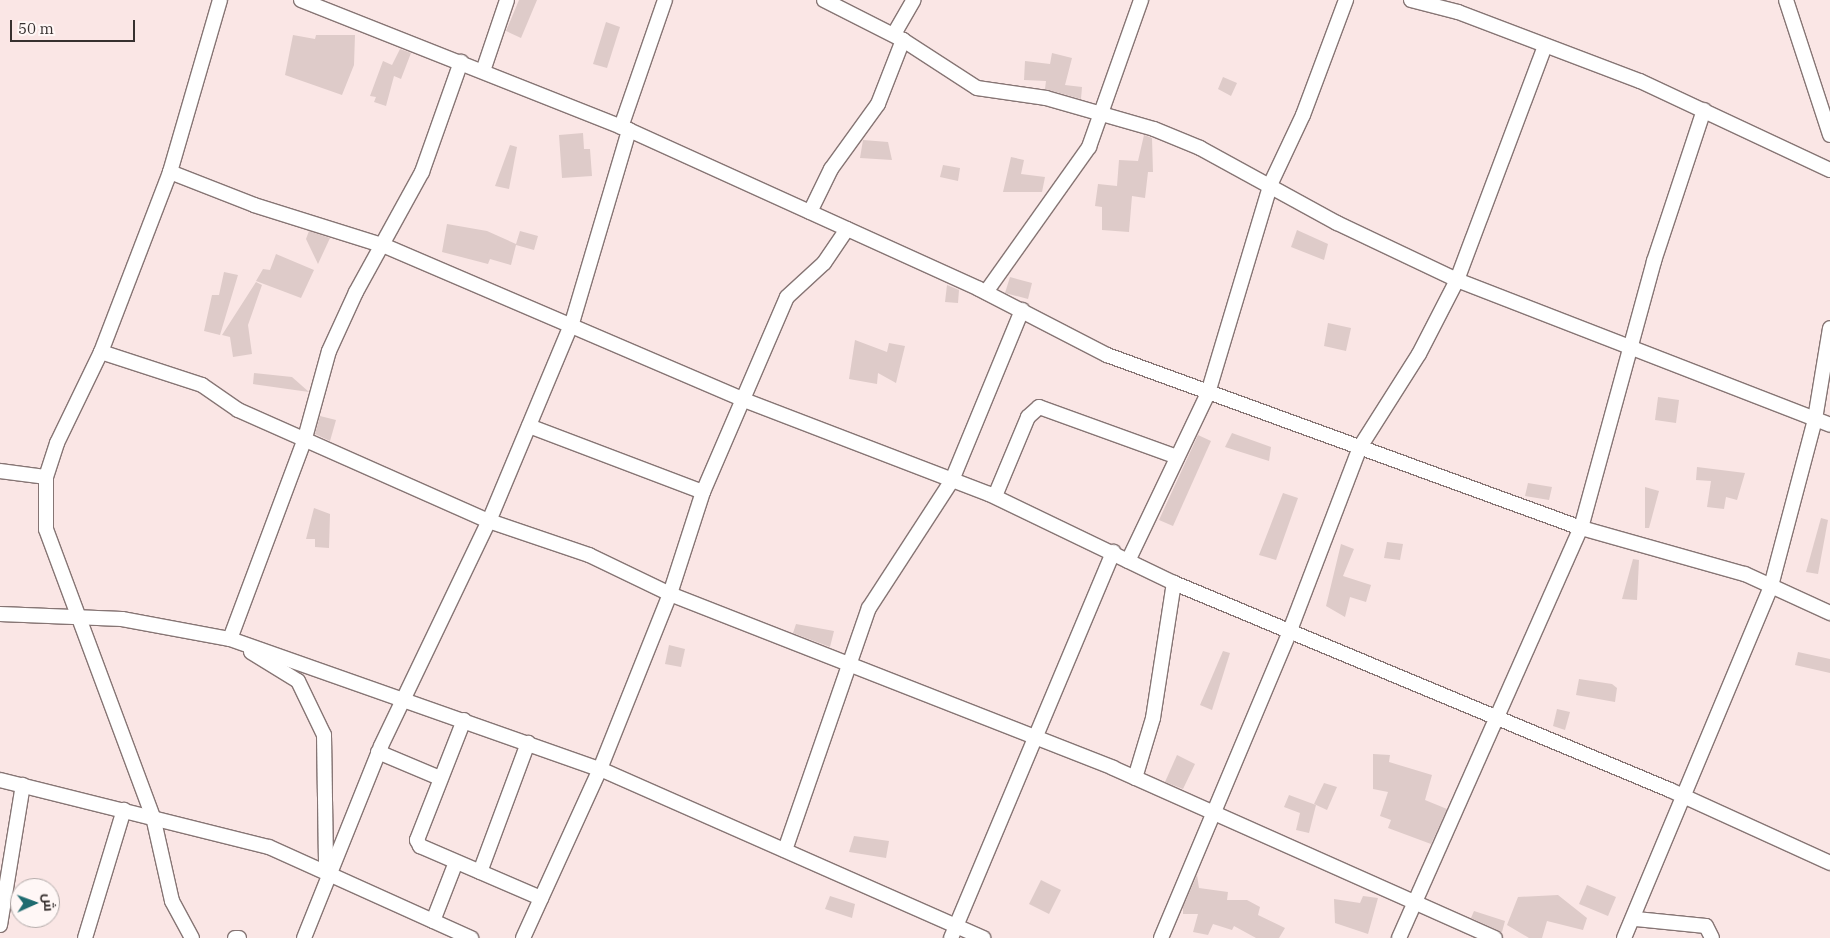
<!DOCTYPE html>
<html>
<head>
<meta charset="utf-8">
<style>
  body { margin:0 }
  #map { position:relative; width:1830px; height:938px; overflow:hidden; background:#fae6e5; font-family:"IBM Plex Serif",Cairo,serif }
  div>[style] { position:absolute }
  .building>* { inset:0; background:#decbc9 }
  .roads { filter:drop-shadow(1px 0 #867574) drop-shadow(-1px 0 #867574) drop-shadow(0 1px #867574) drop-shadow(0 -1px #867574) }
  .street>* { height:14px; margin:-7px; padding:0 7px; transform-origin:7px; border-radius:7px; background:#fff }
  span { translate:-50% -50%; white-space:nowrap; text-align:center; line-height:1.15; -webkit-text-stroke:4px #fff7f6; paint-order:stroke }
  .north { position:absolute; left:10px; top:878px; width:50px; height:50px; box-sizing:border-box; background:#fff7f6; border:1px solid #afa7a6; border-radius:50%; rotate:88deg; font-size:14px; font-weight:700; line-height:20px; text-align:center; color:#37302f }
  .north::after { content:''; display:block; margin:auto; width:18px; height:22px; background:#1f6b70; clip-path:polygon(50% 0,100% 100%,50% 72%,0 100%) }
  .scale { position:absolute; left:10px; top:20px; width:125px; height:22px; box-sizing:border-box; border:2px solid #37302f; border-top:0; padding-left:6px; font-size:15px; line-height:18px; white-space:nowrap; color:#37302f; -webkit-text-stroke:4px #fff7f6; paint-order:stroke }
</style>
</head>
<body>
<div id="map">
  <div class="building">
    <i style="clip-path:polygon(519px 0,537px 0,521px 38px,506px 31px)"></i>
    <i style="clip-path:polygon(606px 22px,620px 27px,607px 68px,593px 64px)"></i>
    <i style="clip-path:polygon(293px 35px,315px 39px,316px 35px,355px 35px,354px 65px,342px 95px,285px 75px)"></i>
    <i style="clip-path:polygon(400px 49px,411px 53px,401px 79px,394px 76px,386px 106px,374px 102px,376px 97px,370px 96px,383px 61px,392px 65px)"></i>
    <i style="clip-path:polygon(1052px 53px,1072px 58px,1065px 85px,1082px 87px,1081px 99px,1045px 89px,1046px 81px,1024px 80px,1025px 61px,1050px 64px)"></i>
    <i style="clip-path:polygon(1223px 77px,1237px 83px,1231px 96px,1218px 89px)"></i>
    <i style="clip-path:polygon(583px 133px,584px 149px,590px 149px,592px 176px,562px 178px,559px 135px)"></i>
    <i style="clip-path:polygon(1144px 135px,1152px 138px,1153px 172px,1148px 172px,1145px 198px,1132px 196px,1129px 232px,1102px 230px,1102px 207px,1095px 206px,1098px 184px,1117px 186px,1119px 160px,1138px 161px)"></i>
    <i style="clip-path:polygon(863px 140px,888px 142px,892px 160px,860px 158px)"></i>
    <i style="clip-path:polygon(510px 145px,517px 147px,509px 189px,495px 186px)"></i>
    <i style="clip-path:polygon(1011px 157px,1024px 160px,1021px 174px,1045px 177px,1042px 192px,1003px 192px)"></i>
    <i style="clip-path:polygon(943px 165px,960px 168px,958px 181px,940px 177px)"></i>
    <i style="clip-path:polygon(447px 224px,487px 231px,516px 244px,520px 231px,538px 236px,534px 250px,516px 245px,511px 265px,490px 259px,488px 264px,442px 252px)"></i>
    <i style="clip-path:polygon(1297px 230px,1328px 244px,1324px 260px,1291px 247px)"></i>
    <i style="clip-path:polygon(309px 231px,330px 238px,318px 264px,306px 239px)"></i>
    <i style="clip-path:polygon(276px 254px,314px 270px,301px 298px,256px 281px,263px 269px,270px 270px)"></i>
    <i style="clip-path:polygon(224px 272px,238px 275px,220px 335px,204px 331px,212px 295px,219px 295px)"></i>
    <i style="clip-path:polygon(1010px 277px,1032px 283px,1028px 299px,1005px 293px)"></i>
    <i style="clip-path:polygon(256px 282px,262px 285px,248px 325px,252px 354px,233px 357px,230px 337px,222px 335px)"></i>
    <i style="clip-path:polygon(947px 285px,959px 290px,958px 303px,945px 302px)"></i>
    <i style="clip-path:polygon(1328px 323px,1351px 328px,1346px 351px,1324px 346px)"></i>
    <i style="clip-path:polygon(855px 340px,887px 352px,889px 343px,905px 346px,896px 383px,878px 373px,877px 384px,849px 379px)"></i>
    <i style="clip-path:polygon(254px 373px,292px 377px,309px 392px,253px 384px)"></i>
    <i style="clip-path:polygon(1658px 397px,1679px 400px,1676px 423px,1655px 420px)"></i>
    <i style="clip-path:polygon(320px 416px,336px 420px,330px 441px,315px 434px)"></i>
    <i style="clip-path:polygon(1232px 433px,1271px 447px,1269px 461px,1225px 447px)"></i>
    <i style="clip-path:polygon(1198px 435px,1211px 441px,1173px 526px,1159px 520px)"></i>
    <i style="clip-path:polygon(1697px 467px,1745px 473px,1737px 500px,1726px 497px,1724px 509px,1707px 507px,1711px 481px,1696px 480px)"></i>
    <i style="clip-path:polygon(1528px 483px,1552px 487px,1549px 500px,1525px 496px)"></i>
    <i style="clip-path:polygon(1645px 487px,1659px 491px,1649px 528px,1645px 528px)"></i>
    <i style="clip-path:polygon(1283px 493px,1298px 498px,1276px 560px,1259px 555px)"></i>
    <i style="clip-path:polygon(314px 508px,330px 514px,329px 548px,315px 547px,315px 539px,306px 539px)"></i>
    <i style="clip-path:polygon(1821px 518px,1828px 520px,1818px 574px,1806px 572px)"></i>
    <i style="clip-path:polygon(1387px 542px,1403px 544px,1400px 560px,1384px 558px)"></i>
    <i style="clip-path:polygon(1341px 544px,1354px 549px,1343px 576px,1371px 585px,1366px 602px,1350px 597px,1345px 617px,1326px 606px)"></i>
    <i style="clip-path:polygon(1633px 559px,1639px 560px,1637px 600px,1622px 599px)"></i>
    <i style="clip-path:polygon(796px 624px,834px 631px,830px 647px,793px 633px)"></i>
    <i style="clip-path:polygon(669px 645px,685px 649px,681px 667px,665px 664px)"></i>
    <i style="clip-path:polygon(1223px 651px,1230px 653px,1212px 710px,1200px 705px)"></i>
    <i style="clip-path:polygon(1798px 652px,1830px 659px,1830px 673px,1795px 665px)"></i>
    <i style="clip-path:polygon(1579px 679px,1612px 684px,1617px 688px,1615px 702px,1576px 695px)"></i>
    <i style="clip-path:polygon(1557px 709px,1570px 712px,1565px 730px,1553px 726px)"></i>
    <i style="clip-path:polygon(1373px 754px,1390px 755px,1389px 762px,1432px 775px,1425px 800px,1447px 809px,1431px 844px,1388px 828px,1391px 820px,1380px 816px,1388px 792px,1373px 789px)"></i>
    <i style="clip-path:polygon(1177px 755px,1195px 764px,1183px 789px,1165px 782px)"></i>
    <i style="clip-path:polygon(1324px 783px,1337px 787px,1327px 810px,1314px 804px)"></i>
    <i style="clip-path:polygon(1289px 795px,1316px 805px,1309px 833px,1296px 830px,1300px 813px,1284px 807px)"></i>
    <i style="clip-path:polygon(854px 836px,889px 841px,886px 858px,849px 852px)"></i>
    <i style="clip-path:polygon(1197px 875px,1199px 888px,1228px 892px,1227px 900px,1247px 900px,1260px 907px,1258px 915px,1285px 928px,1279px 938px,1256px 938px,1234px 926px,1232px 930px,1213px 924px,1208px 935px,1193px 932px,1198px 914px,1183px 914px,1183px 907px)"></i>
    <i style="clip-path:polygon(1041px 880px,1061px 890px,1049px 914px,1029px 904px)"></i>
    <i style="clip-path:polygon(1587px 885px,1616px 897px,1608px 916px,1579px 904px)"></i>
    <i style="clip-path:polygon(1558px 895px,1587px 918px,1583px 930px,1547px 921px,1542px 938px,1529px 938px,1507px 925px,1518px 897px)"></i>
    <i style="clip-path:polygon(830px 896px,855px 904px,852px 918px,825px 909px)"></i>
    <i style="clip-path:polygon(1363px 896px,1378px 898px,1368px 934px,1335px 923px,1334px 899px,1360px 903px)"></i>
    <i style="clip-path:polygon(1474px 911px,1505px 921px,1502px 932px,1471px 918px)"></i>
  </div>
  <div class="roads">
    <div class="street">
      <i style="left:301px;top:0;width:353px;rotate:21.6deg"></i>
      <i style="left:629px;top:130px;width:384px;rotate:24.4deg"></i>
      <i style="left:979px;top:289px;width:144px;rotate:27.3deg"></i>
      <i style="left:1107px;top:355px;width:505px;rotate:20.05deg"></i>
      <i style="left:1581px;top:528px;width:170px;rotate:15.7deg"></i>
      <i style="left:1745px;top:574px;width:94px;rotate:24.6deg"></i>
      <i style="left:824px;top:0;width:89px;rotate:26.9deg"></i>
      <i style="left:903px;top:40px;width:88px;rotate:33deg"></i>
      <i style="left:977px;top:88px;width:70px;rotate:8.2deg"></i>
      <i style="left:1046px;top:98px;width:112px;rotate:16deg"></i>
      <i style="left:1154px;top:129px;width:50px;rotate:22.4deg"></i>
      <i style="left:1200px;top:148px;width:156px;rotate:28.7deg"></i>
      <i style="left:1337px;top:223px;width:133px;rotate:25.4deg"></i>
      <i style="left:1457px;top:280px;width:400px;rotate:21.2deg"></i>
      <i style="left:1411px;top:0;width:49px;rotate:14.3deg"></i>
      <i style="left:1458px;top:12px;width:195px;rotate:20.8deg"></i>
      <i style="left:1640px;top:81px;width:210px;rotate:25.1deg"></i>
      <i style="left:1786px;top:0;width:142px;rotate:71.9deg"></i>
      <i style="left:894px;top:34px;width:39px;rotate:-60deg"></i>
      <i style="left:483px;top:71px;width:75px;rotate:-71.3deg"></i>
      <i style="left:621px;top:127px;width:134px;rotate:-70.9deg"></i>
      <i style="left:170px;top:172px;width:90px;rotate:21.4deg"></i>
      <i style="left:254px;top:205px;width:137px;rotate:17.4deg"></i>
      <i style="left:385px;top:246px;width:391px;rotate:23.2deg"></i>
      <i style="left:744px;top:400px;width:262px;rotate:21deg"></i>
      <i style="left:989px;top:494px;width:205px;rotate:25.7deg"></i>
      <i style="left:1174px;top:583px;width:537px;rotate:22.65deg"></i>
      <i style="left:1670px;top:790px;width:176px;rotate:24.5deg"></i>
      <i style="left:810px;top:212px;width:48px;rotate:-64deg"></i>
      <i style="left:831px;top:169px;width:80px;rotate:-54.1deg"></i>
      <i style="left:878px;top:104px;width:69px;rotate:-68.7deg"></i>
      <i style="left:986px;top:292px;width:178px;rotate:-54.6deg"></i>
      <i style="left:1089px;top:147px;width:156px;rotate:-70.5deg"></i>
      <i style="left:101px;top:352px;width:106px;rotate:18.1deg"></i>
      <i style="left:202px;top:385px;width:44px;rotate:34.8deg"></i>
      <i style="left:238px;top:410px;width:274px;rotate:23.9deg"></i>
      <i style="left:489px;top:521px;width:106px;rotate:18.8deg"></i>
      <i style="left:589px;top:555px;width:90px;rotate:25.7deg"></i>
      <i style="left:670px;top:594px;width:476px;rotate:21.4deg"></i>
      <i style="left:1113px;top:768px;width:418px;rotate:24deg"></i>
      <i style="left:529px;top:426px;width:186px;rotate:20.8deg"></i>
      <i style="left:0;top:471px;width:46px;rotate:7.4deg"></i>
      <i style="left:995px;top:496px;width:86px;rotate:-67.3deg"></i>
      <i style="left:1028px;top:417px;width:15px;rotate:-42deg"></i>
      <i style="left:1039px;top:407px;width:147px;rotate:19.9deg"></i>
      <i style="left:1128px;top:561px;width:186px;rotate:-64.5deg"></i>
      <i style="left:1208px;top:393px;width:219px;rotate:-73.3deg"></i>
      <i style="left:1271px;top:183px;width:75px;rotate:-64.8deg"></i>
      <i style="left:1303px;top:115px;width:123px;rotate:-69.5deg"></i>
      <i style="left:0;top:614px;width:122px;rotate:2.3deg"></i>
      <i style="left:122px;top:619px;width:110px;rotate:10.5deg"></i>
      <i style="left:230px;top:639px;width:392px;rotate:19.4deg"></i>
      <i style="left:600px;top:769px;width:419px;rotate:23.8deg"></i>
      <i style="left:230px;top:639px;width:215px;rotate:-69.5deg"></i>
      <i style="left:305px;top:438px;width:90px;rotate:-74.6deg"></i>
      <i style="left:329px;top:351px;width:65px;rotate:-65.4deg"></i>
      <i style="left:356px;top:292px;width:137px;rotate:-61.2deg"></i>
      <i style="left:422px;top:172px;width:117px;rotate:-70.5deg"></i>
      <i style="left:251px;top:652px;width:55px;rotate:31.7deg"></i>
      <i style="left:298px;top:681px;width:60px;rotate:64.3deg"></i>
      <i style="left:324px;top:735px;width:133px;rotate:89.1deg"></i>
      <i style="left:464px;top:720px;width:129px;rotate:111.4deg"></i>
      <i style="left:417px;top:840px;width:7px;rotate:63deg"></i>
      <i style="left:420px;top:846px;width:132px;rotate:23.3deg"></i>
      <i style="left:378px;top:752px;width:67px;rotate:22.8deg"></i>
      <i style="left:1135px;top:778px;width:63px;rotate:-73.3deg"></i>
      <i style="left:1153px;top:718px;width:137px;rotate:-81.2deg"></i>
      <i style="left:0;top:780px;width:277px;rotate:14deg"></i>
      <i style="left:269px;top:847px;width:222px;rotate:24.3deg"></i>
      <i style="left:785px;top:850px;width:256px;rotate:-70.9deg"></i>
      <i style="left:869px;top:608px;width:153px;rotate:-57deg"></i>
      <i style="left:952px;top:480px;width:184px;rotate:-67.6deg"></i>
      <i style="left:480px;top:872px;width:138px;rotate:-69.6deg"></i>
      <i style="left:1636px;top:919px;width:70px;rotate:5.7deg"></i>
      <i style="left:1706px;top:926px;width:13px;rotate:63deg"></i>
      <i style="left:433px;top:921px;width:63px;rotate:-68.7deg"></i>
      <i style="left:0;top:925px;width:142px;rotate:-80.7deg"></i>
      <i style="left:85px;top:938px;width:134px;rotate:-73.1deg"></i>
      <i style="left:192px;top:938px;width:42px;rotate:-118.4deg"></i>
      <i style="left:172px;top:901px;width:86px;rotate:-102.7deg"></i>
      <i style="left:153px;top:817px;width:307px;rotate:-110.4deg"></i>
      <i style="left:46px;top:529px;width:52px;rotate:-90deg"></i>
      <i style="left:46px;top:477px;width:36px;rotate:-72deg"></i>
      <i style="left:57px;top:443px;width:101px;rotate:-64.2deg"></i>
      <i style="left:101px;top:352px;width:193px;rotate:-69deg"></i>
      <i style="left:170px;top:172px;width:179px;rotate:-73.8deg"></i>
      <i style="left:235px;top:938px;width:4px"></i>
      <i style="left:304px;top:938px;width:207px;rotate:-68.1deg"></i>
      <i style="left:381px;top:746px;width:250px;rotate:-64.4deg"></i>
      <i style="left:489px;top:521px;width:215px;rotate:-67.3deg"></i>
      <i style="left:572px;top:323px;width:201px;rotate:-73.5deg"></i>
      <i style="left:523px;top:938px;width:186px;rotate:-65.5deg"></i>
      <i style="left:600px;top:769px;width:188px;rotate:-68.2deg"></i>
      <i style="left:670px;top:594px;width:107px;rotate:-72.1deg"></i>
      <i style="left:703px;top:492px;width:212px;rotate:-66.7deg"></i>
      <i style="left:787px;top:297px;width:50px;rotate:-42.6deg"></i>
      <i style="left:824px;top:263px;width:41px;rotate:-55.9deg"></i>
      <i style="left:951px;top:938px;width:419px;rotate:-67.2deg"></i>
      <i style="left:1161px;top:938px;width:331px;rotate:-67.2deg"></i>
      <i style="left:1289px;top:633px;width:199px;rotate:-69.1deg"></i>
      <i style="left:1360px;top:447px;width:110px;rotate:-57.6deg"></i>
      <i style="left:1419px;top:354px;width:83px;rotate:-62.8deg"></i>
      <i style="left:1457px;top:280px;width:250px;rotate:-69.4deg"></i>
      <i style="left:1399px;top:938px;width:449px;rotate:-66.1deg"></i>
      <i style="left:1581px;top:528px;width:277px;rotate:-74.7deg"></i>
      <i style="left:1654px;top:261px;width:159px;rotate:-71.7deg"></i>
      <i style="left:1624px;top:938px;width:381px;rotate:-67.3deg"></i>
      <i style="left:1771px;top:586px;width:173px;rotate:-75.2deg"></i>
      <i style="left:1815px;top:419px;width:92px;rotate:-80.6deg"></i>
    </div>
  </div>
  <div class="north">ش</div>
  <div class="scale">50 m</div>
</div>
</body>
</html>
